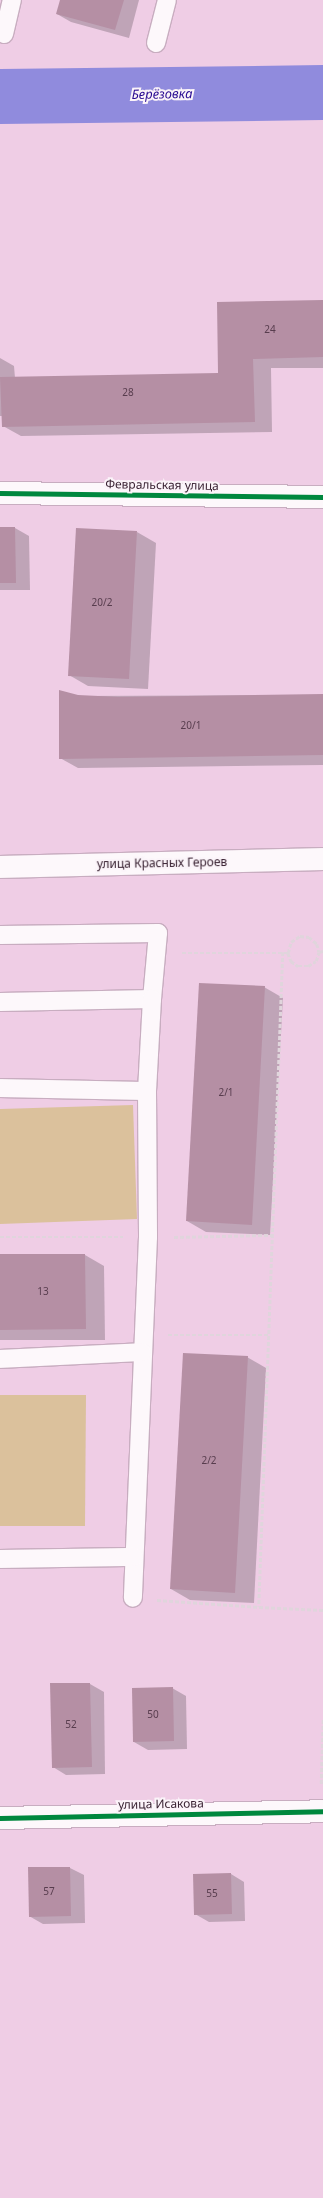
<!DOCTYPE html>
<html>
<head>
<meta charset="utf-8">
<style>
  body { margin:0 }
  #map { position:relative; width:323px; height:2198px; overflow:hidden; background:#efcde5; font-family:"Noto Sans",sans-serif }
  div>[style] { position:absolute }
  .green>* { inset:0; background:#dbc19c }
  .shadow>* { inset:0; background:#0003 }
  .river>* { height:55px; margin:-27.5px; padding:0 27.5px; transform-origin:27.5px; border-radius:27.5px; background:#908bdd }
  .building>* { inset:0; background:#b58fa4 }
  .path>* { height:2.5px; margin-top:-1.25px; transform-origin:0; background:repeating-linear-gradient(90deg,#e0d5dc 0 4px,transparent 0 6px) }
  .roads { filter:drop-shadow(1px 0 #c8adc0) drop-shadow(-1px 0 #c8adc0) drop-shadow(0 1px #c8adc0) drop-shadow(0 -1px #c8adc0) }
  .lane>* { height:18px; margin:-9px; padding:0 9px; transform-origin:9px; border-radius:9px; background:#fdf8fb }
  .street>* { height:22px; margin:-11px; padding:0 11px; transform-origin:11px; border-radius:11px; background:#fdf8fb }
  .secondary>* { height:22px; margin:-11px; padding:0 11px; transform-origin:11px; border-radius:11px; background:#fdf8fb }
  .cycleway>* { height:5px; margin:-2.5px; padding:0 2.5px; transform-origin:2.5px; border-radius:2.5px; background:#00873e }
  span { translate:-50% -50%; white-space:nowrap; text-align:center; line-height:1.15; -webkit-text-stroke:4px #fbf4f9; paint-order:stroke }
  .number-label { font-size:10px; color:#583d4e }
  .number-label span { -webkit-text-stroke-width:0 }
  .street-label { font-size:12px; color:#392232 }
  .water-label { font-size:13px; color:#290b92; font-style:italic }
</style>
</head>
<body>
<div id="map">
  <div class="green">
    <i style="clip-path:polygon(133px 1105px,137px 1219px,0 1224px,0 1109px)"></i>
    <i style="clip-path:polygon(0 1395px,86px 1395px,85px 1526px,0 1526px)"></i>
  </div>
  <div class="shadow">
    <i style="clip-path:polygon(61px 0,139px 0,129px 38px,71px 22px,57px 14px)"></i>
    <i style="clip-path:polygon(323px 301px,323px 368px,271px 368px,272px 432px,21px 436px,3px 426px,3px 416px,0 416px,0 358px,14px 366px,15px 378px,219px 374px)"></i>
    <i style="clip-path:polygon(0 528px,15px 528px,29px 536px,30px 590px,0 590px)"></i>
    <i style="clip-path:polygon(137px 532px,156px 543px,148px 689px,88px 686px,69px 675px)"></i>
    <i style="clip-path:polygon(323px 695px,323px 765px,78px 768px,60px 758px,78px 696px)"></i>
    <i style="clip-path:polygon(264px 987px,283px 998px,270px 1235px,206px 1232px,187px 1221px)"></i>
    <i style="clip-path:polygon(0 1255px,85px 1255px,104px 1266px,105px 1340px,0 1340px)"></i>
    <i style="clip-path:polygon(247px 1357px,266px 1368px,254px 1603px,190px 1600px,171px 1589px)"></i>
    <i style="clip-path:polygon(90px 1684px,104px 1692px,105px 1774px,66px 1775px,53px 1767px)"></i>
    <i style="clip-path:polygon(172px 1688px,186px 1696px,187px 1749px,148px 1750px,134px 1742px)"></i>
    <i style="clip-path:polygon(29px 1868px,70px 1868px,84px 1875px,85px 1923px,43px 1924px,29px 1916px)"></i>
    <i style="clip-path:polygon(231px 1874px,244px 1882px,245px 1921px,209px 1922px,195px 1914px)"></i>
  </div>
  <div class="river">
    <i style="left:0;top:96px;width:323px;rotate:-0.7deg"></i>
  </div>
  <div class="building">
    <i style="clip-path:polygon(60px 0,124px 0,115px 30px,56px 14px)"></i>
    <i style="clip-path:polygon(323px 300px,323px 357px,253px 359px,255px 422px,2px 427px,0 377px,218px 373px,217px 302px)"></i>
    <i style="clip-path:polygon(0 527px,15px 527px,16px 583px,0 583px)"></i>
    <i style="clip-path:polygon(76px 528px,137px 531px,129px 679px,68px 676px)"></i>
    <i style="clip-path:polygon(59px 690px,78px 695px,118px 697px,323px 694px,323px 755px,59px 759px)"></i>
    <i style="clip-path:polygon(199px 983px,265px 986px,252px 1225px,186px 1221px)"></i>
    <i style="clip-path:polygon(0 1254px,85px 1254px,86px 1329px,0 1330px)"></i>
    <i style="clip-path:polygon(183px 1353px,248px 1356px,235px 1593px,170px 1589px)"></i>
    <i style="clip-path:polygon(50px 1683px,90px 1683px,92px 1767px,52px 1768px)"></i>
    <i style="clip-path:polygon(173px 1687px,174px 1741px,133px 1742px,132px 1688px)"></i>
    <i style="clip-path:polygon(28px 1867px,70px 1867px,71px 1916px,29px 1917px)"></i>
    <i style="clip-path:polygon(231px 1873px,232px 1914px,194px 1915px,193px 1874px)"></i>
  </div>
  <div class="path">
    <i style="left:283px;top:952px;width:655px;rotate:92.1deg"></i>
    <i style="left:259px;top:1607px;width:64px;rotate:2.7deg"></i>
    <i style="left:182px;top:953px;width:106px"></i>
    <i style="left:288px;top:953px;width:11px;rotate:-75deg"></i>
    <i style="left:291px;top:942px;width:11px;rotate:-34deg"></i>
    <i style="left:300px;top:936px;width:9px;rotate:6deg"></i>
    <i style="left:309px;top:937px;width:11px;rotate:41deg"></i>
    <i style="left:317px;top:944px;width:8px;rotate:76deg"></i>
    <i style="left:319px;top:952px;width:4px;rotate:-14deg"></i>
    <i style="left:288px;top:953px;width:9px;rotate:69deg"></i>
    <i style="left:291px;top:961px;width:9px;rotate:36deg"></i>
    <i style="left:298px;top:966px;width:10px"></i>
    <i style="left:308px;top:966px;width:9px;rotate:-32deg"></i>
    <i style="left:316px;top:961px;width:9px;rotate:-72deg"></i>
    <i style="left:0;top:1237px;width:123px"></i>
    <i style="left:174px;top:1237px;width:99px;rotate:-1.2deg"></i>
    <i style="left:168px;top:1335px;width:102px"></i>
    <i style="left:157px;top:1600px;width:102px;rotate:3.9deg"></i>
    <i style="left:321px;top:1784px;width:66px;rotate:-88.3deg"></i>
  </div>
  <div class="roads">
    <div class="lane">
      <i style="left:4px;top:34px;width:35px;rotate:-77deg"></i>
      <i style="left:156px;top:43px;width:44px;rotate:-75.7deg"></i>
      <i style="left:0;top:935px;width:158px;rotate:-0.7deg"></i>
      <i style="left:158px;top:933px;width:66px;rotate:95.2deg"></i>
      <i style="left:0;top:1002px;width:152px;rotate:-1.1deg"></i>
      <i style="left:152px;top:999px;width:92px;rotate:93.1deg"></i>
      <i style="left:0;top:1088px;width:147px;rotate:1.2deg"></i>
      <i style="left:147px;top:1091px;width:146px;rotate:89.6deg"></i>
      <i style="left:148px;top:1237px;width:361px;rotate:92.4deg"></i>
      <i style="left:0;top:1359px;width:142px;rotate:-2.8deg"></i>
      <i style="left:0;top:1559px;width:134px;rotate:-0.9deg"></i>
    </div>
    <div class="street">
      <i style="left:0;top:493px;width:323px;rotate:0.7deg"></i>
      <i style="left:0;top:1818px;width:323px;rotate:-1.2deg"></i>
    </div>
    <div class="secondary">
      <i style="left:0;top:867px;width:323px;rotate:-1.4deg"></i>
    </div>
  </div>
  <div class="cycleway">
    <i style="left:0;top:493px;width:323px;rotate:0.7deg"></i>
    <i style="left:0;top:1818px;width:323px;rotate:-1.2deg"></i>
  </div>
  <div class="number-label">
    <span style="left:270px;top:330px">24</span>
    <span style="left:128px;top:393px">28</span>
    <span style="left:102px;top:603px">20/2</span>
    <span style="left:191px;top:726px">20/1</span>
    <span style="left:226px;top:1093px">2/1</span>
    <span style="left:43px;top:1292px">13</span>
    <span style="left:209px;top:1461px">2/2</span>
    <span style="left:153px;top:1715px">50</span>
    <span style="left:71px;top:1725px">52</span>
    <span style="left:49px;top:1892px">57</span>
    <span style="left:212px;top:1894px">55</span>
  </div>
  <div class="street-label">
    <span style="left:162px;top:485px;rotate:1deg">Февральская улица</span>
    <span style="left:162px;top:863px;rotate:-1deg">улица Красных Героев</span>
    <span style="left:161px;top:1804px;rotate:-1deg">улица Исакова</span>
  </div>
  <div class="water-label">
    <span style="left:162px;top:94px;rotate:-1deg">Берёзовка</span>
  </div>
</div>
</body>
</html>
